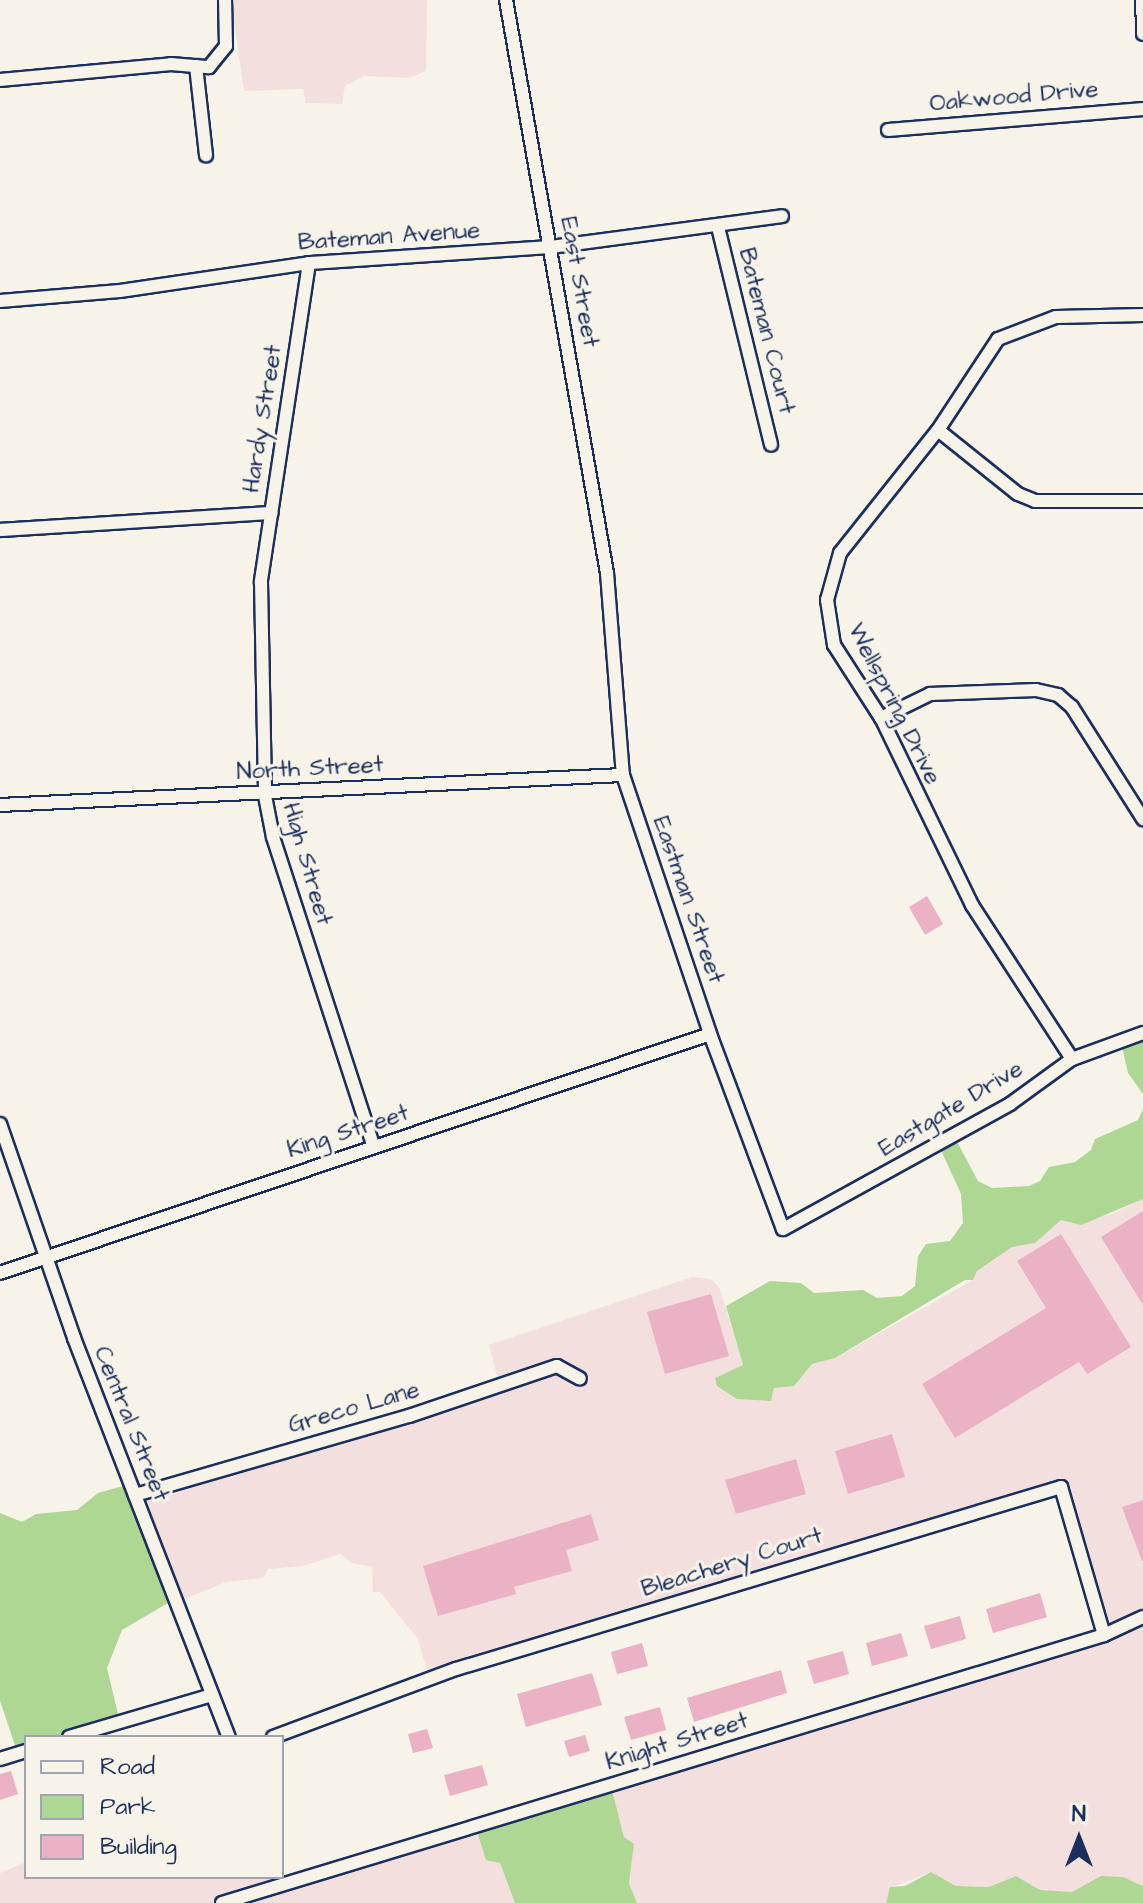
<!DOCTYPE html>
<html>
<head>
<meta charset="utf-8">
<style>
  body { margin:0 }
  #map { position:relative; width:1143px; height:1903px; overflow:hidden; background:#f7f3e8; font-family:"Architects Daughter",sans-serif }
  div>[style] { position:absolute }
  .built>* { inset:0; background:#f3e0de }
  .green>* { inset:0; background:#aed793 }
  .building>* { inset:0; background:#ebb2c6 }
  .roads { filter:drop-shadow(2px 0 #1b2f5e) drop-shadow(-2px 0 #1b2f5e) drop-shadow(0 2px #1b2f5e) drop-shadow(0 -2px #1b2f5e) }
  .minor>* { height:12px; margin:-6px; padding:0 6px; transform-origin:6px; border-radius:6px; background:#f7f3e8 }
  span { translate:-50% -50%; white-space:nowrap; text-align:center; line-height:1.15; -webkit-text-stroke:6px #f7f3e8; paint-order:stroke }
  .street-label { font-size:24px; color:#1b2f5e }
  .legend { position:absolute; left:24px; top:1735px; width:260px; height:144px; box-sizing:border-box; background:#f7f3e8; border:2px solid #9fa5b1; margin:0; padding:10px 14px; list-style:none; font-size:24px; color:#1b2f5e }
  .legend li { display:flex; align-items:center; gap:16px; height:40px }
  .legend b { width:40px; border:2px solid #9fa5b1 }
  .north { position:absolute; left:1039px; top:1799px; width:80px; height:80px; -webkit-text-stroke:6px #f7f3e8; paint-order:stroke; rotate:0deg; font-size:22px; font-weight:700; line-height:32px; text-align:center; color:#1b2f5e }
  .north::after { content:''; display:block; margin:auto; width:28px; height:36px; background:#1b2f5e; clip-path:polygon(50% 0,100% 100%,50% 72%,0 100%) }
</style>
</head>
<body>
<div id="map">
  <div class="built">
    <i style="clip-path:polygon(231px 0,427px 0,426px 71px,409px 78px,364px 76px,345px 86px,342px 104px,306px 103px,303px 89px,244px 91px)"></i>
    <i style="clip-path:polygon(1143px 1199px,1143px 1886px,1123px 1877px,1098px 1880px,1072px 1892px,1040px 1890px,1016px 1876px,989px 1887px,956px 1886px,931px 1872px,890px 1888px,886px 1903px,637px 1903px,629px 1883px,634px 1844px,624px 1838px,611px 1786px,1102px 1634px,1062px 1493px,1038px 1494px,428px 1674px,418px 1639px,380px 1592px,373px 1592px,372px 1567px,352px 1563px,340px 1554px,303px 1566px,268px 1569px,263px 1578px,226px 1582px,180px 1601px,138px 1492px,499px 1383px,489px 1345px,692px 1277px,711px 1279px,720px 1289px,743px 1365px,716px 1378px,794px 1386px,812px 1364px,835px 1358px,973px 1280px,976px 1271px,1012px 1247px,1035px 1243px,1061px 1220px,1109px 1215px)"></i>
    <i style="clip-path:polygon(475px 1826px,486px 1860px,500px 1862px,515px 1903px,0 1903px,0 1873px,26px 1862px,26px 1877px,282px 1877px,282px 1868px,286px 1879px)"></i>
  </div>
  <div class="green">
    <i style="clip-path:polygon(1143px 1032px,1143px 1094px,1128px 1073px,1121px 1042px)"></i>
    <i style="clip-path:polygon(1143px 1109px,1143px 1199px,1081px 1225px,1061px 1220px,1035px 1243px,1012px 1247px,977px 1271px,973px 1280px,965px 1280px,835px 1358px,812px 1364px,794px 1386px,774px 1388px,771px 1401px,737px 1399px,717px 1386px,715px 1378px,743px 1365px,726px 1306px,770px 1281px,801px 1283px,814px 1293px,863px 1290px,877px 1298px,902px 1296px,915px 1286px,918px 1256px,926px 1244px,950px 1241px,963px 1223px,961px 1194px,939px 1146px,955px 1138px,978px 1181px,992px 1188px,1029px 1186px,1040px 1181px,1049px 1167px,1075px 1162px,1091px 1150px,1095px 1139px,1138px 1120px)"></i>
    <i style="clip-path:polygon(130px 1484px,178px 1597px,122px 1630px,107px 1668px,119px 1718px,67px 1737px,26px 1737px,26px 1751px,17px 1751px,0 1701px,0 1513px,22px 1522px,36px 1514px,77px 1510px,98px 1493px)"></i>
    <i style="clip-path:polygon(611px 1786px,624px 1837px,634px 1844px,629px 1883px,637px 1903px,515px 1903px,500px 1863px,486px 1860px,475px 1826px)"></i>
    <i style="clip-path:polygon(931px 1872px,956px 1886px,989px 1887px,1016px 1876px,1040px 1890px,1072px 1892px,1101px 1876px,1123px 1877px,1143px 1886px,1143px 1903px,886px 1903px,890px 1887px,905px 1886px)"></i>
  </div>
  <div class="building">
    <i style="clip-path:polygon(927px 896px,943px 924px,925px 935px,909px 907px)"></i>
    <i style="clip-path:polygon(1143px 1211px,1143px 1305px,1101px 1237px)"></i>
    <i style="clip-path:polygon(1061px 1234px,1131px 1347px,1087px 1374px,1079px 1362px,955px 1438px,922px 1384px,1046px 1308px,1017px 1261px)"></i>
    <i style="clip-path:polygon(711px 1294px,729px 1356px,665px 1374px,647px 1312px)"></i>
    <i style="clip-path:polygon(892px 1434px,905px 1477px,848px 1494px,835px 1451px)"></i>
    <i style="clip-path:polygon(796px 1459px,806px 1494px,736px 1514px,725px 1480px)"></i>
    <i style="clip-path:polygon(1143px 1500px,1143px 1561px,1142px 1561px,1122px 1507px)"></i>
    <i style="clip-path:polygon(591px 1514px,599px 1540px,566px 1550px,572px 1571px,514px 1587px,516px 1594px,438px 1616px,423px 1566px)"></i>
    <i style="clip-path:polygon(1040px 1593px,1047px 1617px,993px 1633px,986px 1609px)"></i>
    <i style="clip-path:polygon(960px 1616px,966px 1639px,931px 1649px,924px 1626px)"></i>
    <i style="clip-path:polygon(901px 1633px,908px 1656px,872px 1666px,866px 1643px)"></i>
    <i style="clip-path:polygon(642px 1643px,648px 1666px,617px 1674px,611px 1652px)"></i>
    <i style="clip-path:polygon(843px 1651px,849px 1674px,814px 1684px,807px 1661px)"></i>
    <i style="clip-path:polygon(781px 1670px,787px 1693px,694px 1722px,687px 1698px)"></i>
    <i style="clip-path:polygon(592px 1673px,602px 1705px,526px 1727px,517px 1694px)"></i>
    <i style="clip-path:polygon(660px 1707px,666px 1730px,631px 1740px,624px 1717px)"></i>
    <i style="clip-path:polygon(427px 1729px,433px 1748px,413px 1753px,408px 1734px)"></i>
    <i style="clip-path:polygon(585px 1735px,590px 1751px,569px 1757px,564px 1741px)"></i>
    <i style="clip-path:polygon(482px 1765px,488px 1785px,450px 1796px,444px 1775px)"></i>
    <i style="clip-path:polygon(11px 1771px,18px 1794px,0 1800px,0 1774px)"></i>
  </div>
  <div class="roads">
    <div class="minor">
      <i style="left:506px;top:0;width:582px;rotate:80deg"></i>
      <i style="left:607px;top:573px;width:203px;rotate:85.5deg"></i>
      <i style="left:623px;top:775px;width:273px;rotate:71.4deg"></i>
      <i style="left:710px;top:1034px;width:208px;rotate:69.5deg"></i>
      <i style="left:783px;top:1229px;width:259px;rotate:-28.8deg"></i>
      <i style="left:1010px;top:1104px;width:77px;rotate:-36deg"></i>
      <i style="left:1072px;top:1059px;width:76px;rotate:-20.1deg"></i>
      <i style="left:1142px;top:0;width:34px;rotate:88deg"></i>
      <i style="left:196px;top:66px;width:90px;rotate:83.6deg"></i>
      <i style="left:0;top:80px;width:172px;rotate:-5.3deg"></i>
      <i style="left:171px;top:64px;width:38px;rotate:5deg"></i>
      <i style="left:209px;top:67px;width:27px;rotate:-51deg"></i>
      <i style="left:226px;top:46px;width:46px;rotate:-91.2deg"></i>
      <i style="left:888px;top:130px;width:256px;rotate:-4.7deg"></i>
      <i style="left:718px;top:227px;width:224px;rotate:76.3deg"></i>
      <i style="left:309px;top:263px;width:323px;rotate:98.6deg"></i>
      <i style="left:261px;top:582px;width:214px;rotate:88.9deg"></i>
      <i style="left:265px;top:796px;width:42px;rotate:79deg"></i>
      <i style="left:273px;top:837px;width:326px;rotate:72deg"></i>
      <i style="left:0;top:301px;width:120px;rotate:-4.8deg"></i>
      <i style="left:120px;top:291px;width:191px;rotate:-8.4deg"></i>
      <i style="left:309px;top:263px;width:243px;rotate:-3.8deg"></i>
      <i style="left:551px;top:247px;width:233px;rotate:-7.6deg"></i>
      <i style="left:938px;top:430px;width:102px;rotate:38.7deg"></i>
      <i style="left:1018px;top:494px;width:18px;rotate:22deg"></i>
      <i style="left:1035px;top:501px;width:108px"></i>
      <i style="left:0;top:530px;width:272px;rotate:-3.6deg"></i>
      <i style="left:881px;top:718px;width:55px;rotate:-26.1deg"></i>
      <i style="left:930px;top:694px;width:106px;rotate:-2.2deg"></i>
      <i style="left:1036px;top:690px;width:23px;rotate:13deg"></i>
      <i style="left:1058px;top:695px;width:18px;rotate:41deg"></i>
      <i style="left:1072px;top:707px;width:133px;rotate:57.6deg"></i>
      <i style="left:0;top:805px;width:624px;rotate:-2.76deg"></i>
      <i style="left:1072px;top:1059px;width:184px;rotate:-123deg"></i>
      <i style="left:972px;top:905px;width:208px;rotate:-115.9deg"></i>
      <i style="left:881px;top:718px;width:87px;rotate:-122.8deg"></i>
      <i style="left:834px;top:645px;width:46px;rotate:-98.8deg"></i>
      <i style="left:827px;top:600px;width:49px;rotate:-74.5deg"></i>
      <i style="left:840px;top:553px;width:157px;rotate:-51.5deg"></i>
      <i style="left:938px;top:430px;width:109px;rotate:-56.6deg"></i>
      <i style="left:998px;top:339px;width:62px;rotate:-20.8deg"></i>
      <i style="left:1056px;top:317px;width:87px;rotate:-1.3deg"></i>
      <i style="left:0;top:1124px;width:226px;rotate:70.9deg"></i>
      <i style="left:74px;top:1338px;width:428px;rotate:68.8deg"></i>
      <i style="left:0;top:1273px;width:749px;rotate:-18.6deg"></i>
      <i style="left:135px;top:1495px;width:285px;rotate:-16.1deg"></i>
      <i style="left:409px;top:1416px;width:156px;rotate:-18.7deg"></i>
      <i style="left:557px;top:1366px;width:26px;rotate:29deg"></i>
      <i style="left:69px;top:1737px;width:149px;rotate:-16.4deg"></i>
      <i style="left:273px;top:1737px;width:195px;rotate:-20.4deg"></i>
      <i style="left:456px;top:1669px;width:632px;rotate:-16.74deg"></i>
      <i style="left:1061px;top:1487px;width:154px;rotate:73.8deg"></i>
      <i style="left:0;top:1759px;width:27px;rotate:-17deg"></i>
      <i style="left:222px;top:1903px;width:922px;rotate:-16.9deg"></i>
      <i style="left:1104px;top:1635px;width:43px;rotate:-24.8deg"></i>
    </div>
  </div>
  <div class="street-label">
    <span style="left:1014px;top:97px;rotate:-5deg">Oakwood Drive</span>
    <span style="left:389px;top:237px;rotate:-4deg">Bateman Avenue</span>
    <span style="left:579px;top:282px;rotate:80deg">East Street</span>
    <span style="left:766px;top:331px;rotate:76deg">Bateman Court</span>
    <span style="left:263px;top:419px;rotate:-81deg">Hardy Street</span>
    <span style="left:894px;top:704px;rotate:63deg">Wellspring Drive</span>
    <span style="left:310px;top:769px;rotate:-3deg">North Street</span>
    <span style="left:307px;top:864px;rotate:74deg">High Street</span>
    <span style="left:688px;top:900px;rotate:71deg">Eastman Street</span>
    <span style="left:951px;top:1109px;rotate:-31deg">Eastgate Drive</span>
    <span style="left:348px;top:1132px;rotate:-18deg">King Street</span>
    <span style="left:354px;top:1408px;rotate:-16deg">Greco Lane</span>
    <span style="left:131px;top:1424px;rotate:68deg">Central Street</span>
    <span style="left:732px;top:1563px;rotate:-17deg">Bleachery Court</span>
    <span style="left:677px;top:1742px;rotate:-17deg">Knight Street</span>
  </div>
  <ul class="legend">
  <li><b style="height:10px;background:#f7f3e8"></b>Road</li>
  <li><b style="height:22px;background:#aed793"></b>Park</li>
  <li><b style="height:22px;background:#ebb2c6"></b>Building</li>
  </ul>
  <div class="north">N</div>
</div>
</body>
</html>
